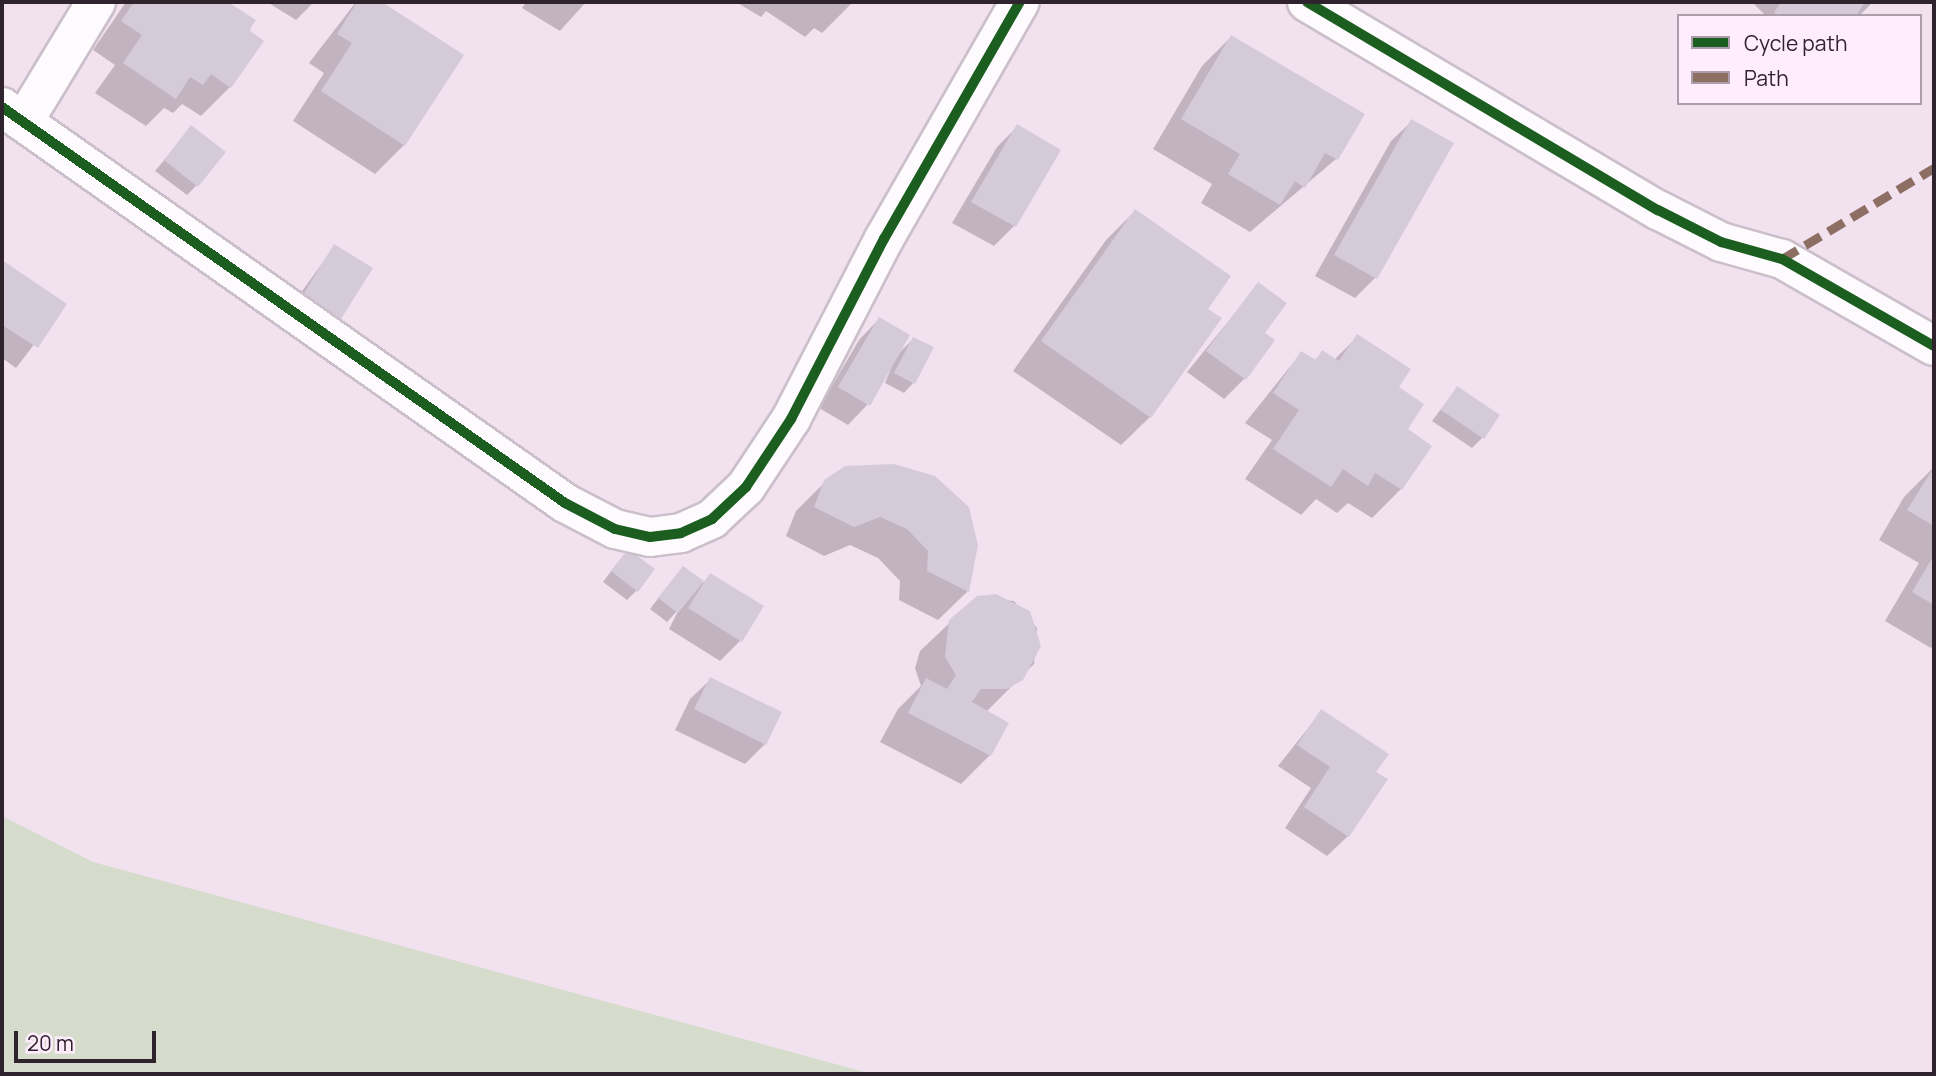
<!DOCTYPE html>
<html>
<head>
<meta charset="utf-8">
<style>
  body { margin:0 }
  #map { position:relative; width:1936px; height:1076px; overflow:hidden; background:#f2e2f0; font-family:Manrope,sans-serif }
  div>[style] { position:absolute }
  .green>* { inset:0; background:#d5dccb }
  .shadow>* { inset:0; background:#0003 }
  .building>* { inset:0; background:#d5cbd8 }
  .roads { filter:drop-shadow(2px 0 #cbbfca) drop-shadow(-2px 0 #cbbfca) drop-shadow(0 2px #cbbfca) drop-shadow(0 -2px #cbbfca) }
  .minor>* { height:38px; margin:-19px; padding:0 19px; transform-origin:19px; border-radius:19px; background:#fdfbfd }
  .quiet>* { height:9px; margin-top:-4.5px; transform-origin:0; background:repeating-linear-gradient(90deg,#8d6e63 0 18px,transparent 0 27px) }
  .cycleway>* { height:10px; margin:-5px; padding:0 5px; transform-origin:5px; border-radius:5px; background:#1b5e20 }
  span { translate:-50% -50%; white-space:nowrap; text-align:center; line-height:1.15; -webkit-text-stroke:6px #ffedfd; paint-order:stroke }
  .frame { position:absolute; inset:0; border:4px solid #2f242e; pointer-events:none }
  .legend { position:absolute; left:1677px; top:14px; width:245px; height:91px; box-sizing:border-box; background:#ffedfd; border:2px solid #ac9daa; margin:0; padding:9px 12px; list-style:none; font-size:21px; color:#2f242e }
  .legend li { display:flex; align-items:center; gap:14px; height:35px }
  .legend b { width:35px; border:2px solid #ac9daa }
  .scale { position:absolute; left:14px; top:1031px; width:142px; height:32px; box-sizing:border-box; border:4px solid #2f242e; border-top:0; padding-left:9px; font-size:21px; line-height:24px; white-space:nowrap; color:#2f242e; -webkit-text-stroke:5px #ffedfd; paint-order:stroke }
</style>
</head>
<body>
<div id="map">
  <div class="green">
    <i style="clip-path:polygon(2px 816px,93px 862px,872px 1074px,2px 1074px)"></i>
  </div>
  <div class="shadow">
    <i style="clip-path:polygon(126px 2px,225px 2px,253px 21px,230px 87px,201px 116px,182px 104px,173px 113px,164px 108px,146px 126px,95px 93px,115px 65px,93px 50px)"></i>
    <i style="clip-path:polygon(267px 2px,314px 2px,296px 20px)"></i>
    <i style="clip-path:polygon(356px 2px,378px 2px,462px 55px,404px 145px,375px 174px,293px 121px,324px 73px,309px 63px)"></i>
    <i style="clip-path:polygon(526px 2px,586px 2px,560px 31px,522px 8px)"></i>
    <i style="clip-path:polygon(736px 2px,853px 2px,822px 33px,814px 28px,805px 37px,766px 11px,761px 17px)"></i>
    <i style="clip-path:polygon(1752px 2px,1873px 2px,1859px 16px,1766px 16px)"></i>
    <i style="clip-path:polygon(1231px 37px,1362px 115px,1336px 159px,1250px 232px,1201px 203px,1212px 184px,1153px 149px,1202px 66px)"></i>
    <i style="clip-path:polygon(1412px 121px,1375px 278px,1355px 298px,1315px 276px,1391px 141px)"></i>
    <i style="clip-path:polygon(192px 127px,197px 185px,187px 195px,155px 171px)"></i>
    <i style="clip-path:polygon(1017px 127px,1014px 226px,994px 246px,952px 223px,997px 147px)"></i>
    <i style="clip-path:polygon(1135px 211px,1206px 309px,1150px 417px,1121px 445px,1013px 371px,1106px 240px)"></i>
    <i style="clip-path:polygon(334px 247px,340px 318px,320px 338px,284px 316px)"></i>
    <i style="clip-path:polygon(2px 262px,65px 304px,16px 368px,2px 358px)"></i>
    <i style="clip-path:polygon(1258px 285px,1244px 379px,1224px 399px,1187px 372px)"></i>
    <i style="clip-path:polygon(879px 319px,899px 353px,913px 339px,914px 382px,904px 393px,885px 383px,895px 358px,868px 404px,848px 425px,819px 408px,859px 340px)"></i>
    <i style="clip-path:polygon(1358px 336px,1396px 388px,1405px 429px,1401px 489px,1372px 518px,1348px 503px,1337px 513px,1316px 499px,1301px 515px,1245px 479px,1272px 440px,1245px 423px,1301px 353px,1314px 361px,1322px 353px,1334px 360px)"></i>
    <i style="clip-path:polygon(1457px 388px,1482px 438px,1472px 448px,1432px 421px)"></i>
    <i style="clip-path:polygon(1933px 468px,1934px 645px,1931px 648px,1885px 621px,1919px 563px,1879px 540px,1904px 497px)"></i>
    <i style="clip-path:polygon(826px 481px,976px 545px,967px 592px,938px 620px,899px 600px,900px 581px,878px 558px,850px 545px,824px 556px,786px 536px,796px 511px)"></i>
    <i style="clip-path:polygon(618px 562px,637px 590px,627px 600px,603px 582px)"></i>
    <i style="clip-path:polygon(710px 575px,740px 641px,720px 661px,669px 629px,679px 609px,667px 622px,650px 609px,674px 578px,703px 583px)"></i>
    <i style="clip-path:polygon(977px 597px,1014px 601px,1037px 628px,1034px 664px,986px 712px,1007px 723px,990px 755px,961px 784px,880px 742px,898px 709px,921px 686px,915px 668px,920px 651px)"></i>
    <i style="clip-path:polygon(711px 679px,765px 744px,745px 764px,675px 730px,690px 699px)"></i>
    <i style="clip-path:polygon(1321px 712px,1374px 772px,1348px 836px,1327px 856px,1285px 828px,1311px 788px,1278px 766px)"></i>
  </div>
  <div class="building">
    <i style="clip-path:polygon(134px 2px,228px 2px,256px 20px,249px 30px,264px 41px,231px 88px,211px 74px,203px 85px,190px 77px,176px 99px,123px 63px,142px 35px,121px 21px)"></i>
    <i style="clip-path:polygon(357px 2px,382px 2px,464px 55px,405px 146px,321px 91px,352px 43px,337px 34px)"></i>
    <i style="clip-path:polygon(1781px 2px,1865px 2px,1856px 16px,1779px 16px,1774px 13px)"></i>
    <i style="clip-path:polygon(1231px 35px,1365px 114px,1338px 160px,1325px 153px,1305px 188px,1295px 181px,1280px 205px,1228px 174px,1240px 154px,1181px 119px)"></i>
    <i style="clip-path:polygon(1411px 119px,1454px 143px,1377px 279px,1334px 255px)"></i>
    <i style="clip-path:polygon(1017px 124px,1061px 150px,1016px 227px,971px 202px)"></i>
    <i style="clip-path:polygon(191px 125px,226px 152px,198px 187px,164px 160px)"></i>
    <i style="clip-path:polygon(1135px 209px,1231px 276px,1208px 309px,1222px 318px,1151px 418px,1041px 341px)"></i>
    <i style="clip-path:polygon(334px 244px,373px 268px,341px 319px,303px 295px)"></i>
    <i style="clip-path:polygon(2px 260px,67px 304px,38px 348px,2px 325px)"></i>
    <i style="clip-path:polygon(1258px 282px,1287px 303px,1265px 333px,1275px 340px,1246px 380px,1206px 351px)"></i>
    <i style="clip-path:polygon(879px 317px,910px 335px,870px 406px,838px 387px)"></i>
    <i style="clip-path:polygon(1357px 334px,1411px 369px,1399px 387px,1424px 404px,1408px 429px,1432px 446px,1402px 490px,1375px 473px,1368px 486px,1343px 469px,1331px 487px,1273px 449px,1299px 410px,1273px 393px,1301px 351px,1316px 360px,1322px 350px,1339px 361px)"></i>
    <i style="clip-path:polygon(913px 337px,934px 347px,915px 384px,894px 373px)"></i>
    <i style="clip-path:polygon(1457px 386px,1500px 415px,1484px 439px,1441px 410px)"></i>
    <i style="clip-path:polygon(894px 464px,935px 476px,969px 507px,978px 545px,969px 592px,927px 571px,928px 551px,907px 529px,880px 517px,854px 527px,814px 507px,824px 480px,845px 466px)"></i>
    <i style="clip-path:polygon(1934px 467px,1934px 526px,1907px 510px)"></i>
    <i style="clip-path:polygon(628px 549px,655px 569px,638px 592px,611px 571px)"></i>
    <i style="clip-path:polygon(1934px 555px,1934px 605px,1912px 592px)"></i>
    <i style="clip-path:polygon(683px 566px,704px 581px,678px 613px,658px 598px)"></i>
    <i style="clip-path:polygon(710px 573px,764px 606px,742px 642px,688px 608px)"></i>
    <i style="clip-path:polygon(996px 594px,1030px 611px,1041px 646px,1023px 680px,1007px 689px,981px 689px,972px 702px,1009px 723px,991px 756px,908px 713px,926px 678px,947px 689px,956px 675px,945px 657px,949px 620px,977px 596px)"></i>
    <i style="clip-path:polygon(710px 677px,782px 712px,766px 745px,694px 709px)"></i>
    <i style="clip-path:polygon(1321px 709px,1389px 754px,1376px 772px,1388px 779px,1349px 837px,1304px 807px,1330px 767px,1297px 745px)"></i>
  </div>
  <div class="roads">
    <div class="minor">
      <i style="left:1307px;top:2px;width:408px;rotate:30.7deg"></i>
      <i style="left:1658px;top:210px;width:71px;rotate:26.9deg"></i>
      <i style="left:1721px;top:242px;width:63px;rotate:15.6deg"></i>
      <i style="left:1782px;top:259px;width:175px;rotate:29.8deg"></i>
      <i style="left:2px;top:107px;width:688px;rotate:35.12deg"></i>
      <i style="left:565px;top:503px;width:56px;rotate:27.5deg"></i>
      <i style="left:615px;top:529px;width:36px;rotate:13deg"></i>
      <i style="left:650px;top:537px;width:31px;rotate:-7deg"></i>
      <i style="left:681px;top:533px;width:34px;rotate:-24deg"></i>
      <i style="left:712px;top:519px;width:47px;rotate:-43.3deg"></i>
      <i style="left:746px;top:487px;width:82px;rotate:-56.5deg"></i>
      <i style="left:791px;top:419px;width:203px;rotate:-62.7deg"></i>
      <i style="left:884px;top:239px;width:273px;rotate:-60.2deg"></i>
      <i style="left:24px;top:121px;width:139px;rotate:-58.8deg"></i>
    </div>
  </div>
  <div class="quiet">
    <i style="left:1782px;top:259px;width:177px;rotate:-30.9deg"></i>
  </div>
  <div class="cycleway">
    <i style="left:1307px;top:2px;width:408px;rotate:30.7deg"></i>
    <i style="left:1658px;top:210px;width:71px;rotate:26.9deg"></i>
    <i style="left:1721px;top:242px;width:63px;rotate:15.6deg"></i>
    <i style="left:1782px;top:259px;width:175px;rotate:29.8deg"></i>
    <i style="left:2px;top:107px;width:688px;rotate:35.12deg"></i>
    <i style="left:565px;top:503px;width:56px;rotate:27.5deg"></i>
    <i style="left:615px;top:529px;width:36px;rotate:13deg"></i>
    <i style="left:650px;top:537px;width:31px;rotate:-7deg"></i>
    <i style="left:681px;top:533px;width:34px;rotate:-24deg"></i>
    <i style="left:712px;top:519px;width:47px;rotate:-43.3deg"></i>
    <i style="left:746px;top:487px;width:82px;rotate:-56.5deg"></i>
    <i style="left:791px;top:419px;width:203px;rotate:-62.7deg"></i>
    <i style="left:884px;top:239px;width:273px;rotate:-60.2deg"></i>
  </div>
  <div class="frame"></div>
  <ul class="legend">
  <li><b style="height:9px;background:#1b5e20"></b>Cycle path</li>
  <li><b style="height:9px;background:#8d6e63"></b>Path</li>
  </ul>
  <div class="scale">20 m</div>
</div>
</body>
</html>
